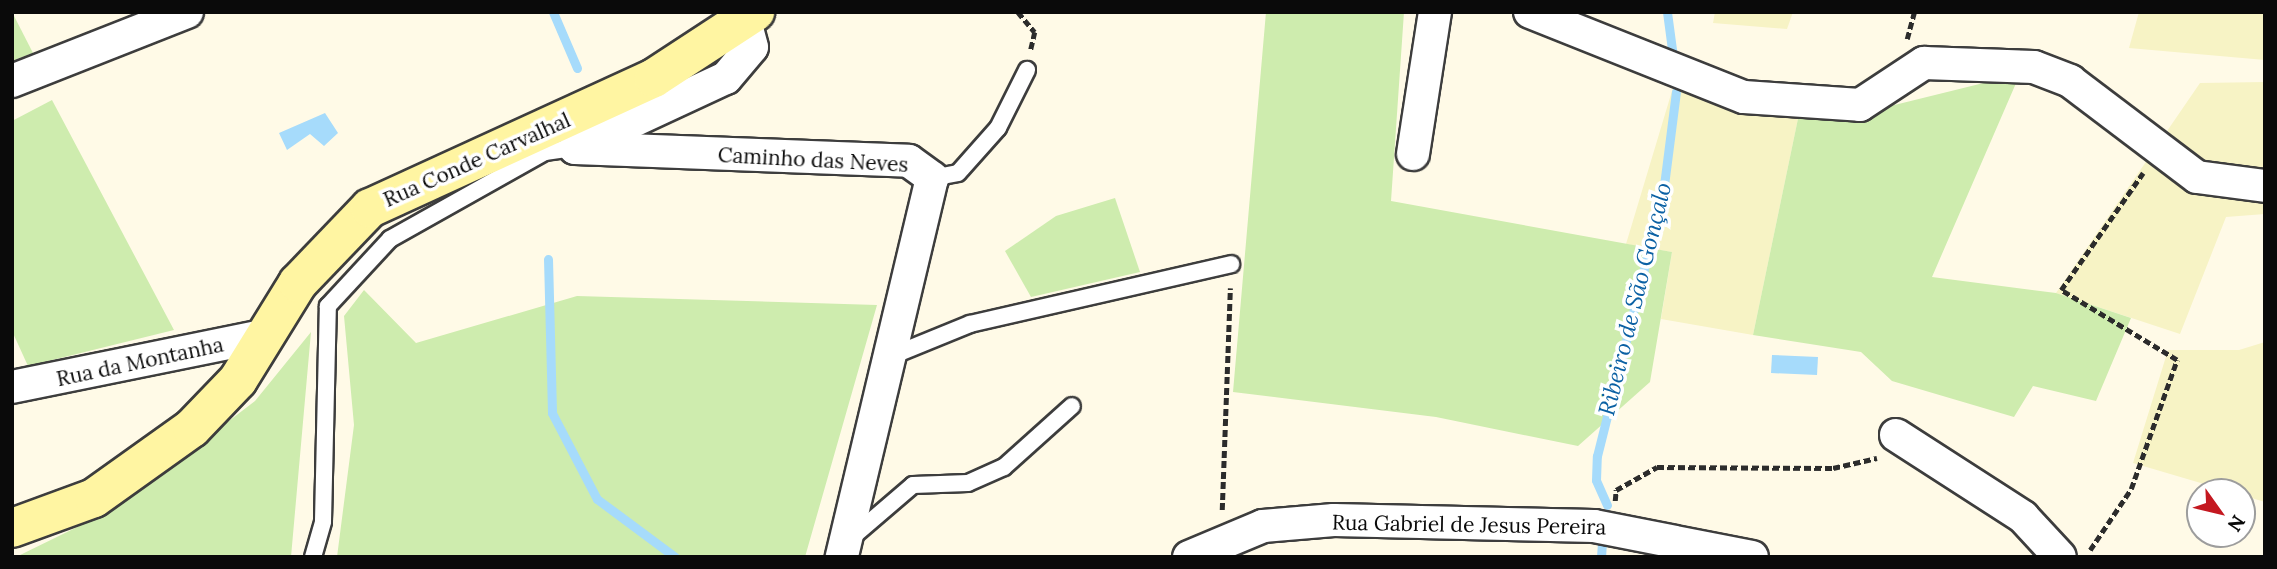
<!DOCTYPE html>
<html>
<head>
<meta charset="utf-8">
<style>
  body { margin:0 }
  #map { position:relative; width:2277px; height:569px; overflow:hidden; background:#fffae7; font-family:Lora,serif }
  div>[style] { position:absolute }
  .farmland>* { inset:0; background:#f7f3c5 }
  .green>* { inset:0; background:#ceecae }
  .water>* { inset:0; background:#a6dbfb }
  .stream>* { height:9px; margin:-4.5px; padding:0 4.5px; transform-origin:4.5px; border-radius:4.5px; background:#a6dbfb }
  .path>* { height:4.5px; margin-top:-2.25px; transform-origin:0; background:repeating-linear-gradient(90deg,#2c2c2c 0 7px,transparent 0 10.5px) }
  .roads { filter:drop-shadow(2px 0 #3d3d3d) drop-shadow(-2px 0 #3d3d3d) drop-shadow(0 2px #3d3d3d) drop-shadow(0 -2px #3d3d3d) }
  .lane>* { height:16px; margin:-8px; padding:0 8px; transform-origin:8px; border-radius:8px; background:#fff }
  .street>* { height:32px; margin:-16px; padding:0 16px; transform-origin:16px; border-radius:16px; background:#fff }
  .secondary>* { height:38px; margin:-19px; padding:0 19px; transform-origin:19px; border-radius:19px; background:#fff5a2 }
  span { translate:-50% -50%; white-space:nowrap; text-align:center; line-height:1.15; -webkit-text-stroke:7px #fff; paint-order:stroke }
  .street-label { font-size:21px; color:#0a0a0a }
  .water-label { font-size:23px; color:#0b61a4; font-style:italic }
  .frame { position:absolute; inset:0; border:14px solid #0a0a0a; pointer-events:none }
  .north { position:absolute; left:2186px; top:478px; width:70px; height:70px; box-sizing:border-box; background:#fff; border:2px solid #9d9d9d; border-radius:50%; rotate:124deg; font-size:19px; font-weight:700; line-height:28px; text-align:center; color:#0a0a0a }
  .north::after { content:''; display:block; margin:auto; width:24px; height:32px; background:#c41820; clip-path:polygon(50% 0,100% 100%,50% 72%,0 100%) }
</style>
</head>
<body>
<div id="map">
  <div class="farmland">
    <i style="clip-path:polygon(1715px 12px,1793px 12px,1787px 29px,1713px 23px)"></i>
    <i style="clip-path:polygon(2139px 12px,2265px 12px,2265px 60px,2129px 48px)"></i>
    <i style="clip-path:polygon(1675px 81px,1800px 109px,1753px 335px,1661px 319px,1672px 252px,1626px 244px)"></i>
    <i style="clip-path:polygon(2265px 82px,2265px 214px,2226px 217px,2180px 334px,2056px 293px,2200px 83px)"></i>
    <i style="clip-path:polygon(2265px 342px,2265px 502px,2133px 463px,2168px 350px,2239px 350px)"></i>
  </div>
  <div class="green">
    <i style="clip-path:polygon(12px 12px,33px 53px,12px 61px)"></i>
    <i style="clip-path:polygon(1266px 12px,1404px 12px,1391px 201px,1672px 252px,1650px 382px,1578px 446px,1436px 417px,1233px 392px)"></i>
    <i style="clip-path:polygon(2020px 74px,1932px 277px,2056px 293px,2131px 318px,2096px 401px,2033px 386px,2014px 417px,1892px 381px,1861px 352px,1753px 335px,1800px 109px,1858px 114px)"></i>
    <i style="clip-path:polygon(52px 100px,174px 330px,28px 366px,12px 331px,12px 121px)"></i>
    <i style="clip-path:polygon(1115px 198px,1140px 272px,1031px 297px,1005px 251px,1056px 216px)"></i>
    <i style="clip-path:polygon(364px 290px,416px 343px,577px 296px,877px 305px,805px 557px,337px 557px,354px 425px,344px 316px)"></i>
    <i style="clip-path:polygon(311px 332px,291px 557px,16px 557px,114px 509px,255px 401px)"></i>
  </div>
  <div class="water">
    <i style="clip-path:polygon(325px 113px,338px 133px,324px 146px,310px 134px,287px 150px,279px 133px)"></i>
    <i style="clip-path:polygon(1772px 355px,1818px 357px,1817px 375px,1771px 373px)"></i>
  </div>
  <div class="stream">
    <i style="left:553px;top:12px;width:61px;rotate:66.8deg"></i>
    <i style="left:1667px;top:12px;width:45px;rotate:82.4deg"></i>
    <i style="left:548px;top:259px;width:154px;rotate:88.5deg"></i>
    <i style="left:552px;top:413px;width:97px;rotate:62.4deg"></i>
    <i style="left:597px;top:499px;width:97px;rotate:36.6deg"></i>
    <i style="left:1607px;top:505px;width:27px;rotate:-114deg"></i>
    <i style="left:1596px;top:480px;width:24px;rotate:-88deg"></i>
    <i style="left:1597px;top:456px;width:271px;rotate:-75.9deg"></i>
    <i style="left:1663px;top:193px;width:102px;rotate:-82.7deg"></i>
    <i style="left:1601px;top:557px;width:15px;rotate:-86deg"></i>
  </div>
  <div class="path">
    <i style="left:1018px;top:12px;width:26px;rotate:50deg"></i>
    <i style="left:1035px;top:32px;width:18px;rotate:103deg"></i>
    <i style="left:1907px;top:39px;width:28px;rotate:-75deg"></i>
    <i style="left:1615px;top:501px;width:11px;rotate:-85deg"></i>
    <i style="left:1616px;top:490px;width:47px;rotate:-29.3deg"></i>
    <i style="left:1657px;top:467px;width:176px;rotate:0.3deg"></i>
    <i style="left:1833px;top:468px;width:45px;rotate:-12.8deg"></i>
    <i style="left:1222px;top:510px;width:222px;rotate:-87.9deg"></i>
    <i style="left:2090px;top:550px;width:73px;rotate:-56.1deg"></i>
    <i style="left:2131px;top:489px;width:137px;rotate:-70.4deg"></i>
    <i style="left:2177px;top:360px;width:135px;rotate:-148.9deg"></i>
    <i style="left:2061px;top:290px;width:143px;rotate:-55deg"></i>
  </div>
  <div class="roads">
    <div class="lane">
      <i style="left:932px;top:178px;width:26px;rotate:-11deg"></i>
      <i style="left:958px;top:173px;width:60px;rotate:-48.4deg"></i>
      <i style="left:998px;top:128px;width:65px;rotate:-63.4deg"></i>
      <i style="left:894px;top:355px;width:82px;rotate:-22.2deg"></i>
      <i style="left:970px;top:324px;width:268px;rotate:-12.9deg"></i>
      <i style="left:850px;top:539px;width:83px;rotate:-40.6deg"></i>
      <i style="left:913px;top:485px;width:55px;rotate:-2.1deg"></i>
      <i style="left:968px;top:483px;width:39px;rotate:-24deg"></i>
      <i style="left:1004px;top:467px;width:91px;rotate:-41.9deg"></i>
      <i style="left:313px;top:557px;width:37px;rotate:-74deg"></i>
      <i style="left:323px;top:521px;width:215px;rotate:-88.7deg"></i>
      <i style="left:328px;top:306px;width:91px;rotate:-47.2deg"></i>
      <i style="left:390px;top:239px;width:178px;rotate:-29.3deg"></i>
      <i style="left:545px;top:152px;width:30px;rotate:-8deg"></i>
    </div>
    <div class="street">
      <i style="left:1530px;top:12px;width:230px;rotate:21.7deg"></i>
      <i style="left:1744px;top:97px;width:116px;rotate:3.9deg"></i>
      <i style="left:1860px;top:105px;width:77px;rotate:-33.3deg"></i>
      <i style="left:1924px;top:63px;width:110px;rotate:2.1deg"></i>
      <i style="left:2034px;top:67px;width:39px;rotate:21deg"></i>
      <i style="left:2070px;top:81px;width:159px;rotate:37.1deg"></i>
      <i style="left:2197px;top:177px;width:69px;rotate:7.5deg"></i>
      <i style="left:12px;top:81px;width:188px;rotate:-21.5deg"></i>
      <i style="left:575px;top:148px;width:334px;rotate:2.2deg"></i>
      <i style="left:909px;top:161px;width:29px;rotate:36deg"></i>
      <i style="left:932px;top:178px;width:390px;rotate:103.4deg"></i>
      <i style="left:575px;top:148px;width:166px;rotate:-24.9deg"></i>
      <i style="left:726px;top:78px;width:40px;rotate:-50deg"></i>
      <i style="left:752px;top:47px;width:27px;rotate:-105deg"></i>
      <i style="left:1413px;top:154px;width:144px;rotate:-81.2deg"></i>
      <i style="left:12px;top:387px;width:261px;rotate:-11.5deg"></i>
      <i style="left:1896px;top:435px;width:151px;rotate:32.8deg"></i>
      <i style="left:2023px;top:517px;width:54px;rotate:47.2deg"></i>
      <i style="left:1189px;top:557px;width:80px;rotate:-22.7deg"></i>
      <i style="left:1263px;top:526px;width:71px;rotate:-4.8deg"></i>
      <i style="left:1334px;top:520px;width:260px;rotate:1.3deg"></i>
      <i style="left:1594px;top:526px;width:161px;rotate:11.1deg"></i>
    </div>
    <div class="secondary">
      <i style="left:12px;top:528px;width:87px;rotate:-20.1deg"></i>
      <i style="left:94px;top:498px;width:120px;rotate:-35.5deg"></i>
      <i style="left:192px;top:428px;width:66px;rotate:-46.2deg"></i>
      <i style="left:238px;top:380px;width:114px;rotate:-58.3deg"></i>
      <i style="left:298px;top:283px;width:104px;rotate:-46.2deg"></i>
      <i style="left:370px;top:208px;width:312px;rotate:-24.6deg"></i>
      <i style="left:654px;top:78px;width:121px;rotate:-33.2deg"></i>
    </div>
  </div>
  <div class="street-label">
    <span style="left:477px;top:160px;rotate:-24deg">Rua Conde Carvalhal</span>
    <span style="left:813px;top:160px;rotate:3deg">Caminho das Neves</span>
    <span style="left:140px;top:362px;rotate:-12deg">Rua da Montanha</span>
    <span style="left:1469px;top:525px;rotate:1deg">Rua Gabriel de Jesus Pereira</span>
  </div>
  <div class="water-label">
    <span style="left:1635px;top:299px;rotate:-76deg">Ribeiro de São Gonçalo</span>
  </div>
  <div class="frame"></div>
  <div class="north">N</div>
</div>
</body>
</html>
